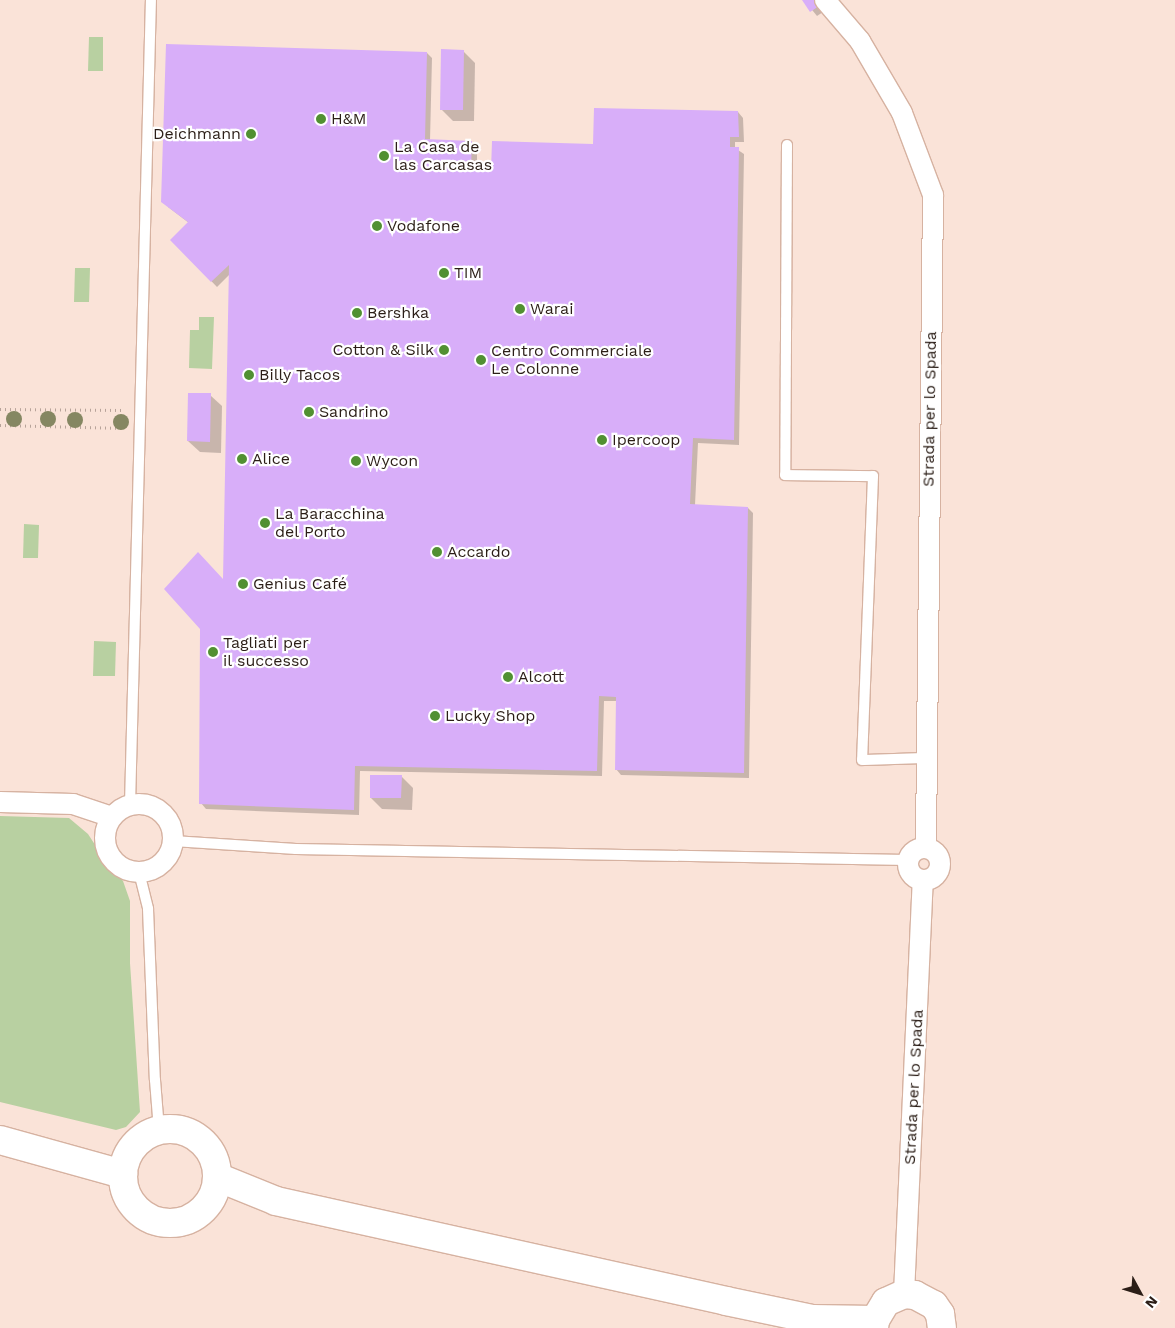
<!DOCTYPE html>
<html>
<head>
<meta charset="utf-8">
<style>
  body { margin:0 }
  #map { position:relative; width:1175px; height:1328px; overflow:hidden; background:#fae3d8; font-family:"Work Sans",sans-serif }
  div>[style] { position:absolute }
  .green>* { inset:0; background:#b8d0a1 }
  .shadow>* { inset:0; background:#0003 }
  .building>* { inset:0; background:#d8aef9 }
  .path>* { height:3px; margin-top:-1.5px; transform-origin:0; background:repeating-linear-gradient(90deg,#b7a399 0 1px,transparent 0 5px) }
  .roads { filter:drop-shadow(1px 0 #d6b2a1) drop-shadow(-1px 0 #d6b2a1) drop-shadow(0 1px #d6b2a1) drop-shadow(0 -1px #d6b2a1) }
  .lane>* { height:10px; margin:-5px; padding:0 5px; transform-origin:5px; border-radius:5px; background:#fff }
  .street>* { height:20px; margin:-10px; padding:0 10px; transform-origin:10px; border-radius:10px; background:#fff }
  .street>.ring { margin:-10px; padding:0; box-sizing:content-box; background:none; border:20px solid #fff; border-radius:50% }
  .secondary>* { height:28px; margin:-14px; padding:0 14px; transform-origin:14px; border-radius:14px; background:#fff }
  .secondary>.ring { margin:-14px; padding:0; box-sizing:content-box; background:none; border:28px solid #fff; border-radius:50% }
  .trees>* { width:16px; height:16px; margin:-8px; border-radius:50%; background:#858762 }
  .dots>* { width:14px; height:14px; translate:-50% -50%; box-sizing:border-box; border:2px solid #fff; border-radius:50% }
  span { translate:-50% -50%; white-space:nowrap; text-align:center; line-height:1.15; -webkit-text-stroke:4.5px #fff; paint-order:stroke }
  .poi-label { font-size:16px; color:#2b1e17 }
  .left { translate:0 -50%; text-align:left }
  .right { translate:-100% -50%; text-align:right }
  .street-label { font-size:16px; color:#2b1e17 }
  .north { position:absolute; left:1115px; top:1268px; width:50px; height:50px; -webkit-text-stroke:4px #fff; paint-order:stroke; rotate:129deg; font-size:14px; font-weight:700; line-height:20px; text-align:center; color:#2b1e17 }
  .north::after { content:''; display:block; margin:auto; width:18px; height:22px; background:#2b1e17; clip-path:polygon(50% 0,100% 100%,50% 72%,0 100%) }
</style>
</head>
<body>
<div id="map">
  <div class="green">
    <i style="clip-path:polygon(89px 37px,103px 37px,103px 71px,88px 71px)"></i>
    <i style="clip-path:polygon(75px 268px,90px 268px,89px 302px,74px 302px)"></i>
    <i style="clip-path:polygon(199px 317px,214px 317px,212px 369px,189px 368px,190px 330px,199px 330px)"></i>
    <i style="clip-path:polygon(24px 524px,39px 525px,38px 558px,23px 558px)"></i>
    <i style="clip-path:polygon(94px 641px,116px 642px,115px 676px,93px 676px)"></i>
    <i style="clip-path:polygon(0 816px,69px 818px,88px 834px,101px 854px,123px 881px,130px 901px,130px 963px,140px 1112px,126px 1127px,116px 1130px,0 1102px)"></i>
  </div>
  <div class="shadow">
    <i style="clip-path:polygon(804px 0,815px 0,823px 12px,817px 16px)"></i>
    <i style="clip-path:polygon(463px 51px,475px 63px,474px 121px,453px 121px,441px 109px)"></i>
    <i style="clip-path:polygon(427px 53px,432px 58px,430px 141px,471px 142px,477px 148px,477px 170px,492px 171px,738px 112px,743px 118px,744px 142px,735px 142px,735px 148px,744px 154px,739px 445px,698px 443px,695px 505px,748px 508px,753px 513px,749px 778px,621px 775px,616px 769px,617px 701px,604px 701px,602px 776px,360px 771px,359px 815px,206px 809px,201px 803px,224px 581px,230px 274px,217px 287px,172px 240px,189px 223px,168px 207px)"></i>
    <i style="clip-path:polygon(210px 395px,222px 406px,221px 453px,200px 452px,188px 441px)"></i>
    <i style="clip-path:polygon(401px 776px,413px 788px,412px 810px,382px 809px,371px 798px)"></i>
  </div>
  <div class="building">
    <i style="clip-path:polygon(802px 0,815px 0,819px 6px,810px 12px)"></i>
    <i style="clip-path:polygon(166px 44px,427px 52px,425px 139px,472px 141px,471px 169px,491px 170px,492px 141px,593px 144px,594px 108px,738px 111px,739px 137px,730px 137px,730px 147px,739px 147px,734px 440px,693px 438px,690px 504px,748px 507px,744px 773px,615px 770px,616px 697px,599px 696px,597px 771px,355px 766px,354px 810px,199px 804px,200px 629px,164px 589px,198px 552px,223px 579px,229px 265px,211px 282px,170px 240px,188px 222px,161px 202px)"></i>
    <i style="clip-path:polygon(441px 49px,464px 50px,463px 110px,440px 110px)"></i>
    <i style="clip-path:polygon(188px 393px,211px 393px,210px 442px,187px 441px)"></i>
    <i style="clip-path:polygon(370px 775px,402px 775px,401px 798px,370px 798px)"></i>
  </div>
  <div class="path">
    <i style="left:0;top:409px;width:124px;rotate:0.5deg"></i>
    <i style="left:0;top:425px;width:124px;rotate:1.4deg"></i>
  </div>
  <div class="roads">
    <div class="lane">
      <i style="left:787px;top:145px;width:330px;rotate:90.3deg"></i>
      <i style="left:785px;top:475px;width:88px;rotate:0.7deg"></i>
      <i style="left:873px;top:476px;width:284px;rotate:92.2deg"></i>
      <i style="left:862px;top:760px;width:64px;rotate:-1.8deg"></i>
      <i style="left:130px;top:805px;width:805px;rotate:-88.51deg"></i>
      <i style="left:173px;top:841px;width:123px;rotate:3.7deg"></i>
      <i style="left:296px;top:849px;width:611px;rotate:1.03deg"></i>
      <i style="left:139px;top:872px;width:38px;rotate:76deg"></i>
      <i style="left:148px;top:909px;width:171px;rotate:87.7deg"></i>
      <i style="left:155px;top:1080px;width:50px;rotate:85.4deg"></i>
    </div>
    <div class="street">
      <i style="left:825px;top:0;width:54px;rotate:49.5deg"></i>
      <i style="left:860px;top:41px;width:83px;rotate:59.7deg"></i>
      <i style="left:902px;top:113px;width:88px;rotate:69.3deg"></i>
      <i style="left:933px;top:195px;width:652px;rotate:90.62deg"></i>
      <i style="left:0;top:802px;width:73px;rotate:1.6deg"></i>
      <i style="left:73px;top:804px;width:41px;rotate:18.4deg"></i>
      <i class="ring" style="left:105px;top:804px;width:48px;height:48px"></i>
      <i class="ring" style="left:908px;top:848px;width:12px;height:12px"></i>
      <i style="left:904px;top:1294px;width:414px;rotate:-87.4deg"></i>
    </div>
    <div class="secondary">
      <i class="ring" style="left:123px;top:1129px;width:66px;height:66px"></i>
      <i style="left:0;top:1140px;width:128px;rotate:15.5deg"></i>
      <i style="left:217px;top:1177px;width:64px;rotate:22.1deg"></i>
      <i style="left:276px;top:1201px;width:461px;rotate:12.5deg"></i>
      <i style="left:726px;top:1301px;width:88px;rotate:11.8deg"></i>
      <i style="left:812px;top:1319px;width:63px;rotate:0.9deg"></i>
      <i style="left:874px;top:1328px;width:8px;rotate:-83deg"></i>
      <i style="left:875px;top:1320px;width:21px;rotate:-59deg"></i>
      <i style="left:886px;top:1302px;width:20px;rotate:-24deg"></i>
      <i style="left:904px;top:1294px;width:11px;rotate:5deg"></i>
      <i style="left:915px;top:1295px;width:21px;rotate:28deg"></i>
      <i style="left:934px;top:1305px;width:11px;rotate:56deg"></i>
      <i style="left:940px;top:1314px;width:14px;rotate:82deg"></i>
    </div>
  </div>
  <div class="trees">
    <i style="left:14px;top:419px"></i>
    <i style="left:48px;top:419px"></i>
    <i style="left:75px;top:420px"></i>
    <i style="left:121px;top:422px"></i>
  </div>
  <div class="dots">
    <i style="left:321px;top:119px;background:#519032"></i>
    <i style="left:251px;top:134px;background:#519032"></i>
    <i style="left:384px;top:156px;background:#519032"></i>
    <i style="left:377px;top:226px;background:#519032"></i>
    <i style="left:444px;top:273px;background:#519032"></i>
    <i style="left:520px;top:309px;background:#519032"></i>
    <i style="left:357px;top:313px;background:#519032"></i>
    <i style="left:444px;top:350px;background:#519032"></i>
    <i style="left:481px;top:360px;background:#519032"></i>
    <i style="left:249px;top:375px;background:#519032"></i>
    <i style="left:309px;top:412px;background:#519032"></i>
    <i style="left:602px;top:440px;background:#519032"></i>
    <i style="left:242px;top:459px;background:#519032"></i>
    <i style="left:356px;top:461px;background:#519032"></i>
    <i style="left:265px;top:523px;background:#519032"></i>
    <i style="left:437px;top:552px;background:#519032"></i>
    <i style="left:243px;top:584px;background:#519032"></i>
    <i style="left:213px;top:652px;background:#519032"></i>
    <i style="left:508px;top:677px;background:#519032"></i>
    <i style="left:435px;top:716px;background:#519032"></i>
  </div>
  <div class="poi-label">
    <span class="left" style="left:331px;top:119px">H&amp;M</span>
    <span class="right" style="left:241px;top:134px">Deichmann</span>
    <span class="left" style="left:394px;top:156px">La Casa de<br>las Carcasas</span>
    <span class="left" style="left:387px;top:226px">Vodafone</span>
    <span class="left" style="left:454px;top:273px">TIM</span>
    <span class="left" style="left:530px;top:309px">Warai</span>
    <span class="left" style="left:367px;top:313px">Bershka</span>
    <span class="right" style="left:434px;top:350px">Cotton &amp; Silk</span>
    <span class="left" style="left:491px;top:360px">Centro Commerciale<br>Le Colonne</span>
    <span class="left" style="left:259px;top:375px">Billy Tacos</span>
    <span class="left" style="left:319px;top:412px">Sandrino</span>
    <span class="left" style="left:612px;top:440px">Ipercoop</span>
    <span class="left" style="left:252px;top:459px">Alice</span>
    <span class="left" style="left:366px;top:461px">Wycon</span>
    <span class="left" style="left:275px;top:523px">La Baracchina<br>del Porto</span>
    <span class="left" style="left:447px;top:552px">Accardo</span>
    <span class="left" style="left:253px;top:584px">Genius Café</span>
    <span class="left" style="left:223px;top:652px">Tagliati per<br>il successo</span>
    <span class="left" style="left:518px;top:677px">Alcott</span>
    <span class="left" style="left:445px;top:716px">Lucky Shop</span>
  </div>
  <div class="street-label">
    <span style="left:930px;top:409px;rotate:-89deg">Strada per lo Spada</span>
    <span style="left:914px;top:1087px;rotate:-87deg">Strada per lo Spada</span>
  </div>
  <div class="north">N</div>
</div>
</body>
</html>
